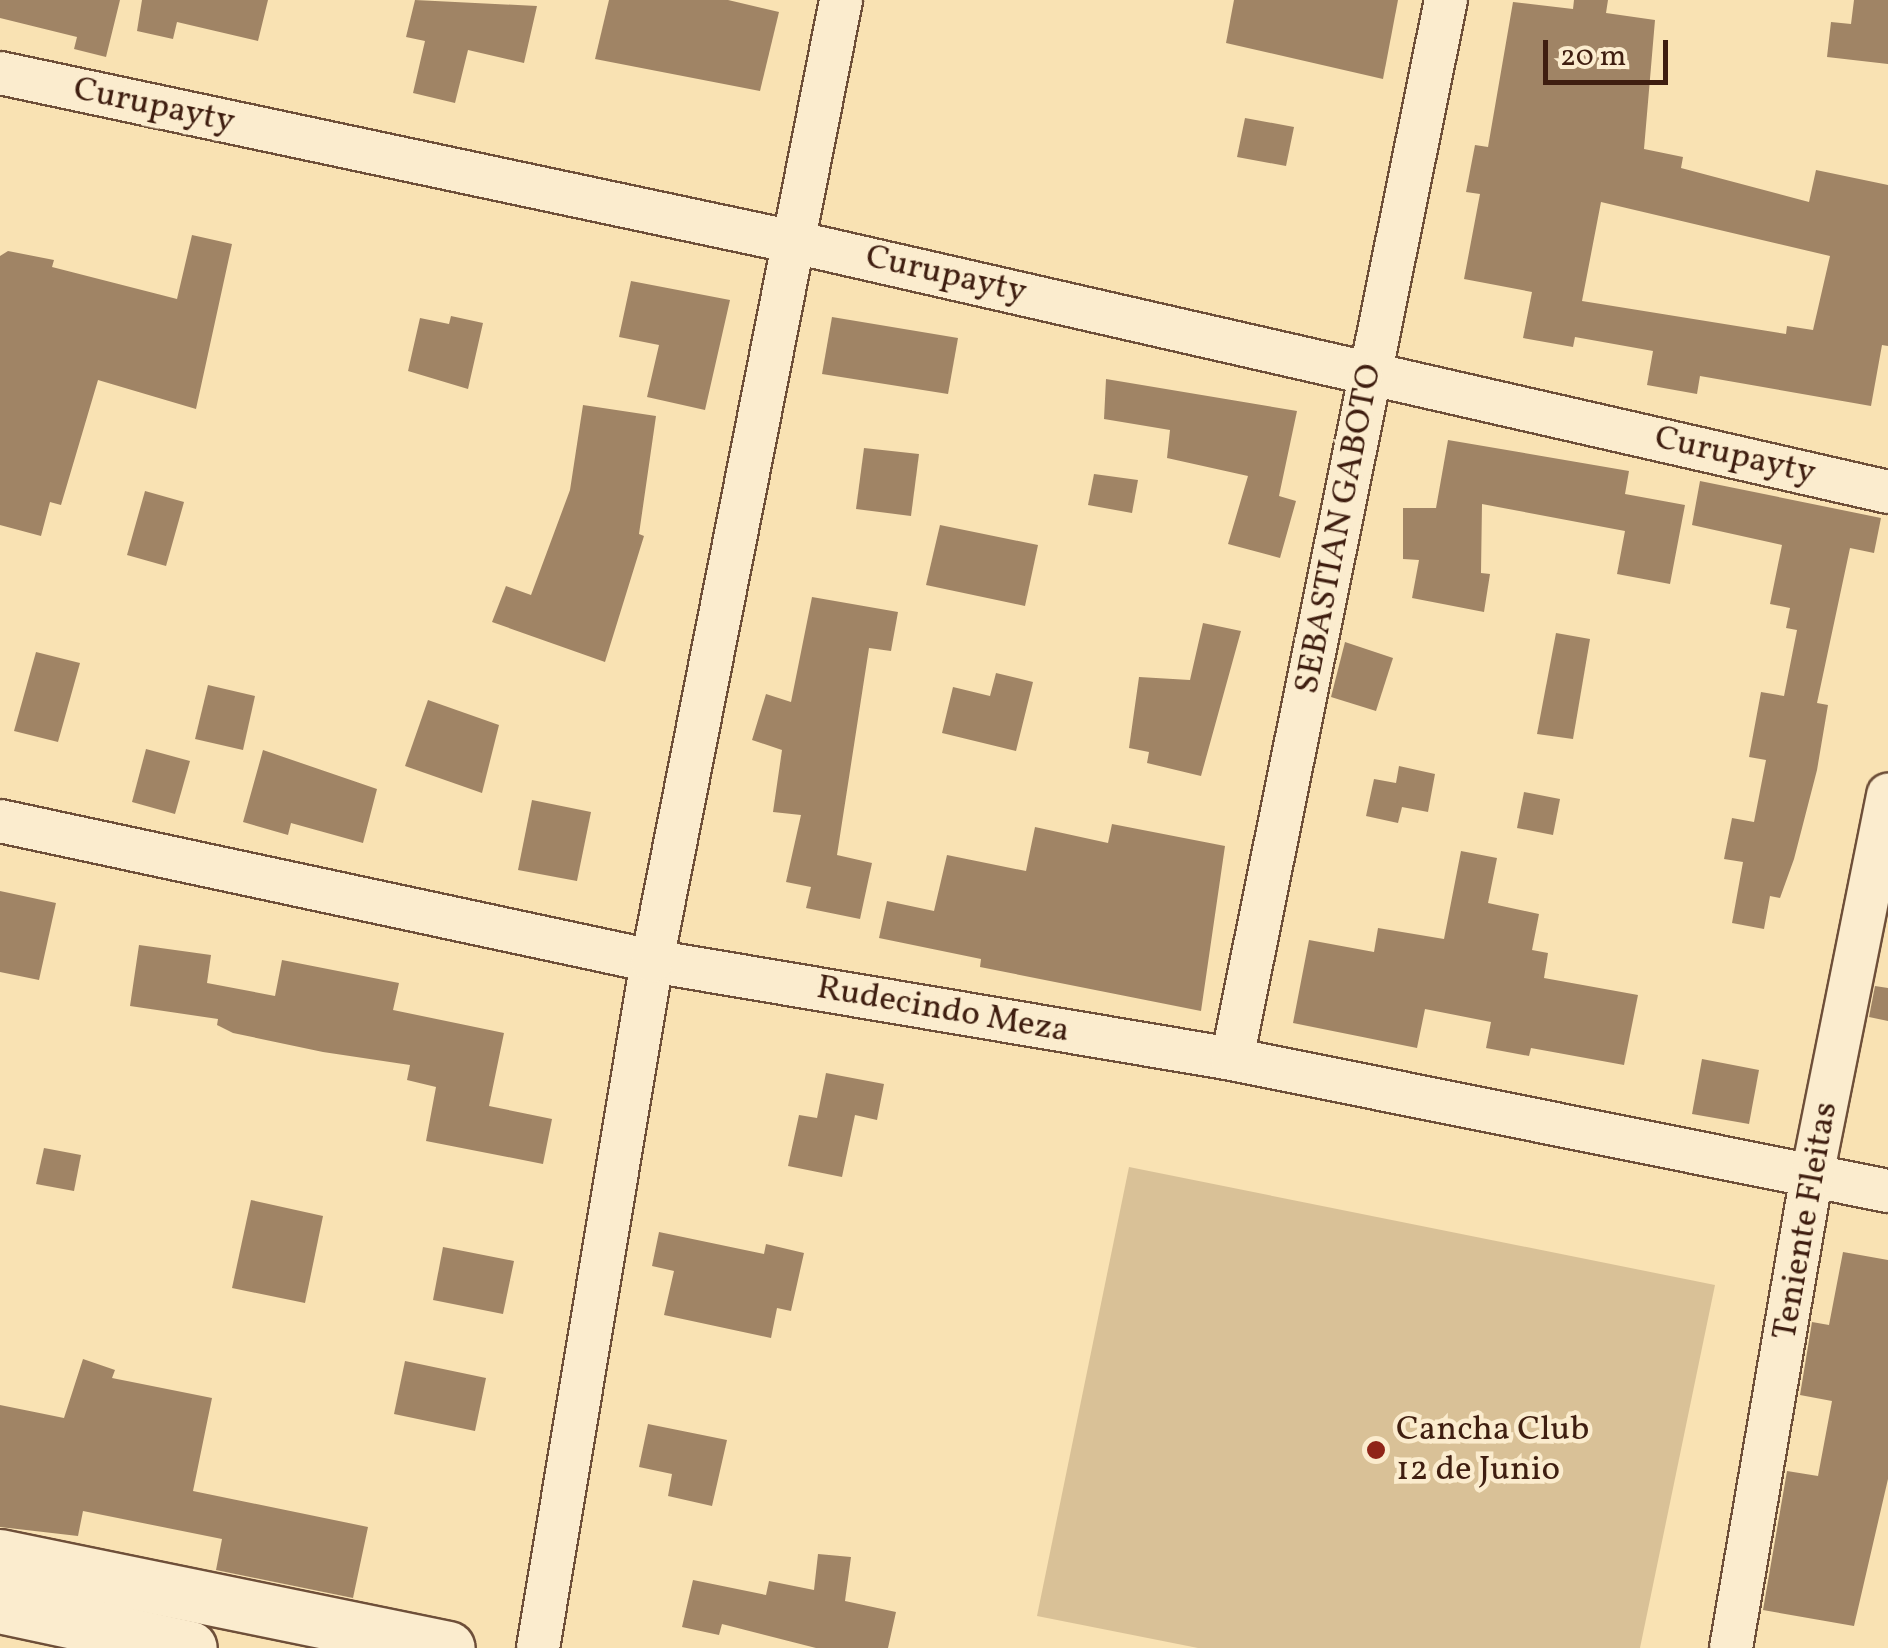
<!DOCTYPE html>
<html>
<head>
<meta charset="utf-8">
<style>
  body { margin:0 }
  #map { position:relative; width:1888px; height:1648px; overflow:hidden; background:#f9e2b3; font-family:Vollkorn,serif }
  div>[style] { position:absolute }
  .green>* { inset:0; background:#d9c197 }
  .building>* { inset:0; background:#a08465 }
  .roads { filter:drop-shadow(2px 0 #6e4f39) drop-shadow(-2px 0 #6e4f39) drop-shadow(0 2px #6e4f39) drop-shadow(0 -2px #6e4f39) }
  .minor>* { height:42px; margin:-21px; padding:0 21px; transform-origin:21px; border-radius:21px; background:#fbecce }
  .tertiary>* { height:52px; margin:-26px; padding:0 26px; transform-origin:26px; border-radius:26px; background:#fbecce }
  .dots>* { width:28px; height:28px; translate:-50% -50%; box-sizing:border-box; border:5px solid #fbecce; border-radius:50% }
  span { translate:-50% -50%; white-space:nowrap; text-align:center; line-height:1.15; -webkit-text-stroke:9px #fbecce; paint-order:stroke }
  .street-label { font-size:35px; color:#3f1e10 }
  .poi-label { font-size:35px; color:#3f1e10 }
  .left { translate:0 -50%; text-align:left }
  .scale { position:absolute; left:1543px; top:40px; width:125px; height:45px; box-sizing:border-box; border:5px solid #3f1e10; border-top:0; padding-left:12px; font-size:30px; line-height:35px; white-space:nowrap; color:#3f1e10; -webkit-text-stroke:8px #fbecce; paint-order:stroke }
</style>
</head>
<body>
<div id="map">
  <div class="green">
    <i style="clip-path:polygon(1129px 1167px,1715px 1285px,1640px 1648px,1198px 1648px,1037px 1616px)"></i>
  </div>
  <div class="building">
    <i style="clip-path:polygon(0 0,120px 0,106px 57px,74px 49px,77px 37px,0 18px)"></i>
    <i style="clip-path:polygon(142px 0,268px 0,258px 41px,177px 22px,173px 39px,137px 31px)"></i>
    <i style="clip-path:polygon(415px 0,537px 6px,524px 63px,468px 50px,455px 103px,413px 93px,425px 41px,406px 37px)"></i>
    <i style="clip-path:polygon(609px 0,728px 0,779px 12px,760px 91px,595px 59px)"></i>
    <i style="clip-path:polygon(1234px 0,1398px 0,1383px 79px,1226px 43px)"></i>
    <i style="clip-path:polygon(evenodd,1574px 0,1608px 0,1606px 13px,1655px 20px,1644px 149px,1683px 157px,1681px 168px,1809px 202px,1816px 170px,1888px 185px,1888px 346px,1882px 345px,1871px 406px,1700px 376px,1697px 394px,1647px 385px,1653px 351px,1575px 337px,1573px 347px,1523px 338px,1532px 292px,1464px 279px,1480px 194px,1466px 192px,1475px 145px,1488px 147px,1513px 2px,1573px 9px,1574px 0,1601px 202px,1830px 256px,1813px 330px,1787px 326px,1786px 334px,1582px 301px,1601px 202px)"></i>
    <i style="clip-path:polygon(1854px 0,1888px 0,1888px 64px,1827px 57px,1831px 22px,1851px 24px)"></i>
    <i style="clip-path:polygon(1245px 118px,1294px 127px,1286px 166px,1237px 157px)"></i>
    <i style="clip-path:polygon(192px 235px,232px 244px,196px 409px,98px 380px,61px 505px,50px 502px,41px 536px,0 525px,0 256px,8px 251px,54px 260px,52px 267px,177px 299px)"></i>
    <i style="clip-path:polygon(631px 281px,730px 300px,705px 410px,647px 397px,659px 345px,619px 337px)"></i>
    <i style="clip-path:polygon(451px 316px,483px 323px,468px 389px,408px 371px,420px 318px,449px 324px)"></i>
    <i style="clip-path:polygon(832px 317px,958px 338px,948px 394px,822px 374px)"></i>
    <i style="clip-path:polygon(1106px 379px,1297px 411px,1279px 496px,1296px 501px,1280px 558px,1228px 544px,1248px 476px,1167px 458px,1170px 430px,1104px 419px)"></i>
    <i style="clip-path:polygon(583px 405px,656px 416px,639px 534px,644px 536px,605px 662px,492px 622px,506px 586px,531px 595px,570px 490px)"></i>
    <i style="clip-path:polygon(1448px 440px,1629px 471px,1625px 494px,1685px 505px,1670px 584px,1617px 574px,1625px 531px,1482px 504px,1481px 573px,1490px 574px,1484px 612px,1412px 598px,1419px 560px,1403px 559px,1403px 508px,1436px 508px)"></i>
    <i style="clip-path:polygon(864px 448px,919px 454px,911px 516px,856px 509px)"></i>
    <i style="clip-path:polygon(1094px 474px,1138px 480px,1132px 513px,1088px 505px)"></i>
    <i style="clip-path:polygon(1700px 481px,1881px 518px,1874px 553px,1850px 548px,1817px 703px,1828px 705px,1817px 770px,1794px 859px,1780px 898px,1770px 896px,1764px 929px,1732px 923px,1743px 862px,1724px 859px,1732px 818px,1754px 822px,1766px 760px,1749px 757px,1761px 692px,1784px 696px,1797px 630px,1786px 628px,1790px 608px,1770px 604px,1782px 545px,1692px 525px)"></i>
    <i style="clip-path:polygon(145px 491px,184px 502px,166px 566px,127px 555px)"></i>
    <i style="clip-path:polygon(940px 525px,1038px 545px,1025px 606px,926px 585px)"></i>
    <i style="clip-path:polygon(812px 597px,898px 612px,891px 651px,869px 648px,837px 855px,872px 863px,860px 919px,806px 908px,811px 887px,786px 882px,801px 815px,773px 812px,782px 750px,752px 740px,766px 694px,791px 702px)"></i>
    <i style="clip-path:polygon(1203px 623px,1241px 631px,1201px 776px,1147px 763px,1149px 752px,1129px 748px,1139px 677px,1190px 680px)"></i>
    <i style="clip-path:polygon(1556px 633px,1590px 639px,1573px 739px,1537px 734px)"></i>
    <i style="clip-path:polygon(1345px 642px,1393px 658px,1376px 711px,1331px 697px)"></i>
    <i style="clip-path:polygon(36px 652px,80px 663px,58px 742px,14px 731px)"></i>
    <i style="clip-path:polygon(996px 673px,1033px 682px,1016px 751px,942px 733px,953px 687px,990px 696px)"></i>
    <i style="clip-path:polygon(208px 685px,255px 696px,243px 750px,195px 739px)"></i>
    <i style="clip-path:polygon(428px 700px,499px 725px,482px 793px,405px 766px)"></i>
    <i style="clip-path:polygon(146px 749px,190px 761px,175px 814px,132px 802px)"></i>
    <i style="clip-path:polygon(263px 750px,377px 789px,363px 843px,291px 823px,288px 835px,243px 822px)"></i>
    <i style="clip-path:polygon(1399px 766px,1435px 774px,1428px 812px,1402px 807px,1398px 823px,1366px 816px,1374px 779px,1396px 783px)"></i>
    <i style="clip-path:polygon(1524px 792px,1560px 799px,1553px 835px,1517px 828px)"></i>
    <i style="clip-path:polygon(532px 800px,591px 812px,577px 881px,518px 870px)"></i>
    <i style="clip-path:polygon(1112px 824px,1225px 846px,1201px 1011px,980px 967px,981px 959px,879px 938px,887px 901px,934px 911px,947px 855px,1026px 871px,1035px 827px,1108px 843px)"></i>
    <i style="clip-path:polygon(1461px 851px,1497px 858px,1488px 903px,1539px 914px,1532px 950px,1548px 953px,1544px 978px,1638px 995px,1624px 1065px,1531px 1048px,1529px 1056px,1486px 1048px,1491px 1022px,1425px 1009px,1417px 1048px,1293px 1023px,1309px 940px,1374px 952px,1378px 928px,1444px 939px)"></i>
    <i style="clip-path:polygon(0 891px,56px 903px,39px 980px,0 972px)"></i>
    <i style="clip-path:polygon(139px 945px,211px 955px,207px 983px,275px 996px,282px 960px,399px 983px,393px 1010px,504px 1033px,489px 1106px,552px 1119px,543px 1164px,426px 1141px,436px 1087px,407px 1080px,410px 1065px,323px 1052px,233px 1033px,217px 1025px,218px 1019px,130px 1006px)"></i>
    <i style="clip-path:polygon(1875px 986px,1888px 988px,1888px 1021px,1869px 1017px)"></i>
    <i style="clip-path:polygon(1702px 1059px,1759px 1070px,1749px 1124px,1692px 1114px)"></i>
    <i style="clip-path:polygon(826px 1073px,884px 1084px,877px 1120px,855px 1115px,842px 1177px,788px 1166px,799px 1115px,817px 1118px)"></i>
    <i style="clip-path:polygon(44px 1148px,81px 1155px,74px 1191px,36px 1184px)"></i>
    <i style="clip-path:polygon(251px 1200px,323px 1216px,305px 1303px,232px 1288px)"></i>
    <i style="clip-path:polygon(659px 1232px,764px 1254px,766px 1244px,804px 1253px,791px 1311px,777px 1308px,771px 1338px,664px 1315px,674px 1271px,652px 1266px)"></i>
    <i style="clip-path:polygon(443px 1247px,514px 1261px,503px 1314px,433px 1300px)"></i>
    <i style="clip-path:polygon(1843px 1252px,1888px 1260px,1888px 1479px,1854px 1626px,1763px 1610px,1787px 1471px,1818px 1476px,1832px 1401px,1800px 1395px,1812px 1322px,1829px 1325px)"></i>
    <i style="clip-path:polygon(83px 1359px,115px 1370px,112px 1378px,212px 1398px,193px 1491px,368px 1527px,353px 1598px,216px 1570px,222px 1539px,83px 1511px,78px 1536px,0 1527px,0 1405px,64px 1418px)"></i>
    <i style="clip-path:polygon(405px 1361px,486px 1378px,475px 1431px,394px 1414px)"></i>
    <i style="clip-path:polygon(648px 1424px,727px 1440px,712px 1506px,668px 1496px,672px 1474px,639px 1467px)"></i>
    <i style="clip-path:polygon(818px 1554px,851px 1557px,845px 1601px,896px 1612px,888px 1648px,816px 1648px,722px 1624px,719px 1635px,682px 1627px,693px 1580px,766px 1595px,769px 1581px,814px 1590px)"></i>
  </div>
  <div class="roads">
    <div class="minor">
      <i style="left:0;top:73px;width:812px;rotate:12.02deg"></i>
      <i style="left:794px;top:242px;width:1122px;rotate:12.87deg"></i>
      <i style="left:0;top:821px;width:667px;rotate:12.12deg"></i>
      <i style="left:652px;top:961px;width:588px;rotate:9.59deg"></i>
      <i style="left:1232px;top:1059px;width:669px;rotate:11.38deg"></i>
      <i style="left:1232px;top:1059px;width:1080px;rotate:-78.58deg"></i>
      <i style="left:538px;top:1648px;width:696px;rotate:-80.58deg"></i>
      <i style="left:652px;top:961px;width:979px;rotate:-78.87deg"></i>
      <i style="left:1731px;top:1648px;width:479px;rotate:-80.3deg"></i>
      <i style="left:1812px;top:1176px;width:389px;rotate:-78.7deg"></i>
    </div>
    <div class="tertiary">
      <i style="left:0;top:1556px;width:458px;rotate:11.6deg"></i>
      <i style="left:0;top:1607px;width:195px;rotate:12.1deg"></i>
    </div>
  </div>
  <div class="dots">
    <i style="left:1376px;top:1450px;background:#8f2418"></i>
  </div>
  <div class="street-label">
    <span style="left:154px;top:106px;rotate:12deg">Curupayty</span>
    <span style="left:946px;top:275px;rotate:13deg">Curupayty</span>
    <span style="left:1735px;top:456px;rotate:13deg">Curupayty</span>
    <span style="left:1339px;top:529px;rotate:-79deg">SEBASTIAN GABOTO</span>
    <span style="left:943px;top:1010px;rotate:10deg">Rudecindo Meza</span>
    <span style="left:1806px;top:1221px;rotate:-80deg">Teniente Fleitas</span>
  </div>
  <div class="poi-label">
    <span class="left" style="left:1396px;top:1450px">Cancha Club<br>12 de Junio</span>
  </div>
  <div class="scale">20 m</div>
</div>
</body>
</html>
